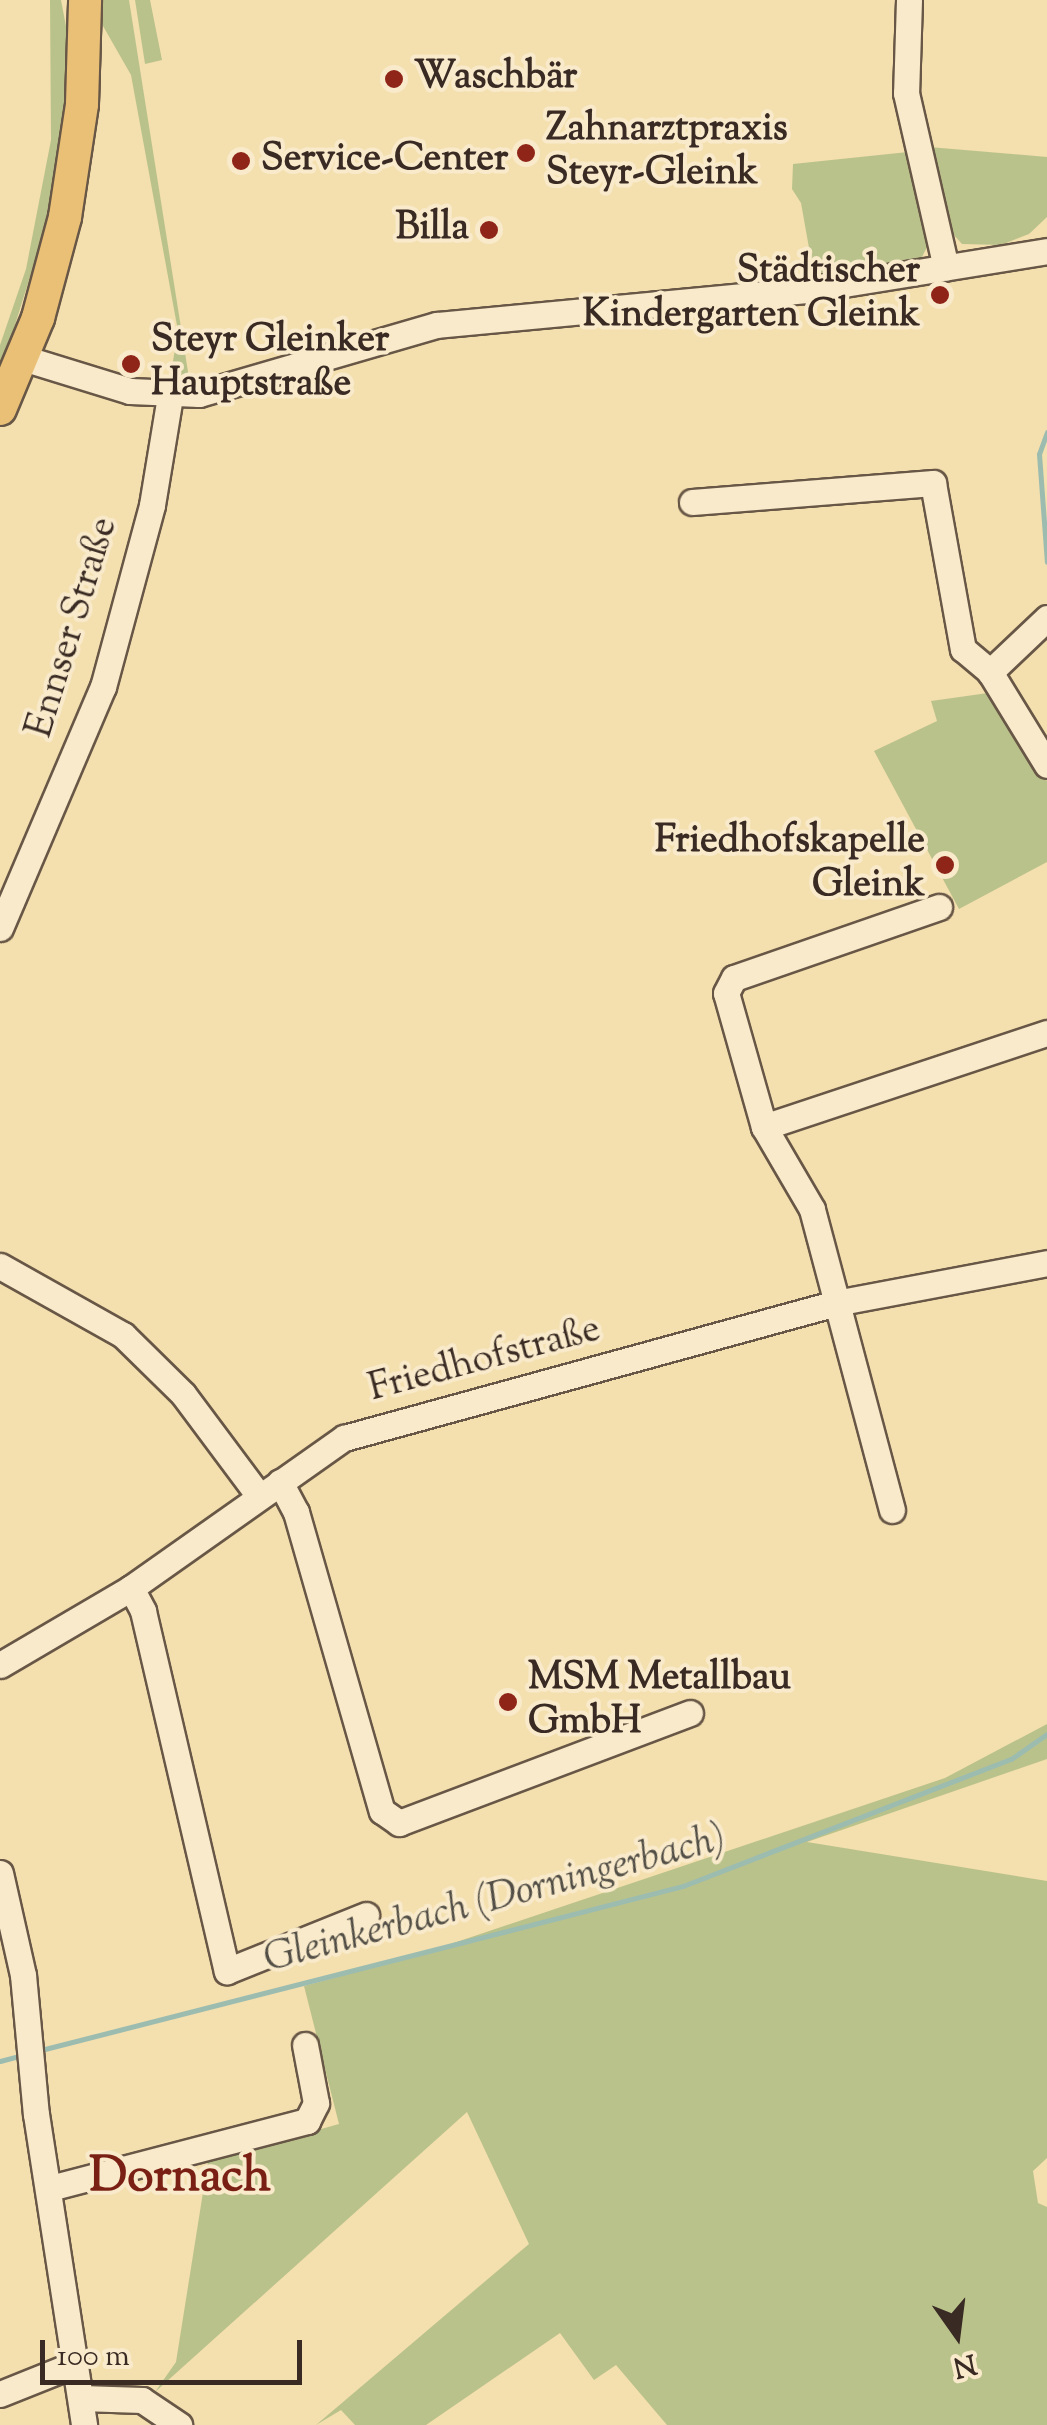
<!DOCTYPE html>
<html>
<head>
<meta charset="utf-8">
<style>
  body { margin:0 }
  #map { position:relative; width:1047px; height:2425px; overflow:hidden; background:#f4dfae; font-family:"Sorts Mill Goudy",serif }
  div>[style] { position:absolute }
  .green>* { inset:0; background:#bac28b }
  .stream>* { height:5px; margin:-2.5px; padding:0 2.5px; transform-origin:2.5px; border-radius:2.5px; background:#9cbcb0 }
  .roads { filter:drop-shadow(2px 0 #685746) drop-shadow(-2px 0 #685746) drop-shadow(0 2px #685746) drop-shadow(0 -2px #685746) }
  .minor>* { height:25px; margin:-12.5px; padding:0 12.5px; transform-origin:12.5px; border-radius:12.5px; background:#f8eaca }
  .major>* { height:32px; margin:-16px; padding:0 16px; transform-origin:16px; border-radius:16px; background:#eac077 }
  .dots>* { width:28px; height:28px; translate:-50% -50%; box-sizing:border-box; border:5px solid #f8eaca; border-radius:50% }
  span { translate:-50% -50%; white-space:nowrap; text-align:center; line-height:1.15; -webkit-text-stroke:8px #f8eaca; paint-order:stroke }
  .poi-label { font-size:38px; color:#392a23; font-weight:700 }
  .left { translate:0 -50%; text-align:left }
  .right { translate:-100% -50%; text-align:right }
  .street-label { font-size:38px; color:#392a23 }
  .water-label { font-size:40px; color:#524e46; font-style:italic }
  .district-label { font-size:48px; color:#7a1f14; font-weight:700 }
  .north { position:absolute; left:907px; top:2285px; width:100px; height:100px; -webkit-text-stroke:8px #f8eaca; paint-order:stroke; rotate:166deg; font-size:28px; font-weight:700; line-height:40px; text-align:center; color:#392a23 }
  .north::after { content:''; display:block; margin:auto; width:35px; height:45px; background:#392a23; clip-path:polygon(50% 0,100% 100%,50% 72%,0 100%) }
  .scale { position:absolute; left:40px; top:2340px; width:262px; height:45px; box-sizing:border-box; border:5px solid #392a23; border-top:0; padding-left:12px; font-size:30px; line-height:35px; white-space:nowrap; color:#392a23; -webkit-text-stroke:8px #f8eaca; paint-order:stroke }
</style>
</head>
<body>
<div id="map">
  <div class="green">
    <i style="clip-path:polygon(50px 0,61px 0,69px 42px,65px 112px,53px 203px,0 373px,0 345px,26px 269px,51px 140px)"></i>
    <i style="clip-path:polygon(101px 0,129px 0,189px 378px,176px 373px,173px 361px,178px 331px,131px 75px,103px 26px)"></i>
    <i style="clip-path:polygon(135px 0,150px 0,162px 60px,145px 64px)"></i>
    <i style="clip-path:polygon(929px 147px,1047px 157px,1047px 217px,1029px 234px,1001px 245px,962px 244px,953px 234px)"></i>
    <i style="clip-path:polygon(908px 152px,929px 243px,920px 261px,814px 276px,801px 203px,792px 189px,793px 164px)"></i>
    <i style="clip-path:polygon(988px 693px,1047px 781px,1047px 862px,959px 909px,874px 751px,937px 721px,931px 701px)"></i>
    <i style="clip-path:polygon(1047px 1724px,1047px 1759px,807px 1842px,1047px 1881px,1047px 2158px,1033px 2171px,1038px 2203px,1047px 2207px,1047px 2425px,667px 2425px,616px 2365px,594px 2380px,560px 2333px,426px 2425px,355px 2425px,341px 2410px,316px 2425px,529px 2244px,467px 2112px,155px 2392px,176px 2362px,208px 2161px,339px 2124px,304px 1986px,415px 1956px,945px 1778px)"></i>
  </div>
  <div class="stream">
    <i style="left:1047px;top:432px;width:23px;rotate:110deg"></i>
    <i style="left:1039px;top:454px;width:108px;rotate:85.8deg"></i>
    <i style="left:37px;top:2051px;width:667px;rotate:-14.33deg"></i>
    <i style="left:683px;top:1886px;width:352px;rotate:-21.2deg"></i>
    <i style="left:1011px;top:1759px;width:44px;rotate:-34.8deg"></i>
    <i style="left:0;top:2061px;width:23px;rotate:-15deg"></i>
  </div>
  <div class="roads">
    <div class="minor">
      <i style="left:909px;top:0;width:93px;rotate:91.8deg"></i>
      <i style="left:906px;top:93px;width:179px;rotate:77.1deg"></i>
      <i style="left:23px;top:358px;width:112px;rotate:17.1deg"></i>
      <i style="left:130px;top:391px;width:69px;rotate:2.5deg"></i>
      <i style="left:199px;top:394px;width:248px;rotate:-16.2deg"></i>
      <i style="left:437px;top:325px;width:372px;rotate:-5.4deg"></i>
      <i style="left:807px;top:290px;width:243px;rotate:-9.2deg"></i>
      <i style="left:692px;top:502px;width:242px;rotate:-4.5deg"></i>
      <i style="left:933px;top:483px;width:169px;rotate:79.8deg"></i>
      <i style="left:963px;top:649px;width:35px;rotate:40deg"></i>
      <i style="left:1047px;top:618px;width:79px;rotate:136.5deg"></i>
      <i style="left:990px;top:672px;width:109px;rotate:58.5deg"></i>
      <i style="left:0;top:928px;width:262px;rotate:-66.9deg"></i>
      <i style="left:103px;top:687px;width:188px;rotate:-74.9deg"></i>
      <i style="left:152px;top:505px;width:110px;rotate:-80.6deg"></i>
      <i style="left:764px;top:1127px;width:298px;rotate:-18.4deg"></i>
      <i style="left:0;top:1266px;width:141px;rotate:29.3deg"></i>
      <i style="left:123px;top:1335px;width:84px;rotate:44.5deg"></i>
      <i style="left:183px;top:1394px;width:127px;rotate:53.3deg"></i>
      <i style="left:280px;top:1482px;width:34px;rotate:62deg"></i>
      <i style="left:296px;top:1512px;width:311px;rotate:74deg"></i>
      <i style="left:382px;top:1811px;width:21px;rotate:35deg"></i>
      <i style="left:399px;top:1823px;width:311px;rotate:-20.7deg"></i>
      <i style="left:892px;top:1510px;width:311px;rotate:-104.9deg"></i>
      <i style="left:812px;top:1209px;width:95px;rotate:-120.3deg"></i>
      <i style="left:764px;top:1127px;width:139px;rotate:-105.8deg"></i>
      <i style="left:726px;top:993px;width:17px;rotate:-62deg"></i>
      <i style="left:734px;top:978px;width:217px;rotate:-19.1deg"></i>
      <i style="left:131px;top:1588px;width:26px;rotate:62deg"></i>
      <i style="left:143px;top:1611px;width:370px;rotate:76.9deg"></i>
      <i style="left:227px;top:1971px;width:150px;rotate:-21.9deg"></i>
      <i style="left:0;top:1665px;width:152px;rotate:-30.4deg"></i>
      <i style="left:131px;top:1588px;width:261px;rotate:-35.2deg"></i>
      <i style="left:344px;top:1438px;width:510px;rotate:-15.34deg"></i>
      <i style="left:836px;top:1303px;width:215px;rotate:-10.7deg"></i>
      <i style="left:0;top:1873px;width:105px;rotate:77.3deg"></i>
      <i style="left:23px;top:1975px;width:140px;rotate:84.7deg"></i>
      <i style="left:36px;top:2114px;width:315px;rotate:81.2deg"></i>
      <i style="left:50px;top:2188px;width:266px;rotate:-14.6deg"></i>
      <i style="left:307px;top:2121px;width:20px;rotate:-63deg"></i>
      <i style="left:316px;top:2103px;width:59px;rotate:-100.7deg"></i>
      <i style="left:0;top:2394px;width:81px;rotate:-21.8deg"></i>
      <i style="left:81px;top:2398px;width:61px;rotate:1.9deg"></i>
      <i style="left:142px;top:2400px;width:45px;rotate:34deg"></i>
    </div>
    <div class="major">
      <i style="left:0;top:409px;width:99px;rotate:-67.3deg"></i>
      <i style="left:38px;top:318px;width:105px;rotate:-75deg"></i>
      <i style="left:65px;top:217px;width:114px;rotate:-81.4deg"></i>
      <i style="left:82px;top:104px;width:104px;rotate:-88.3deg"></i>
    </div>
  </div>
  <div class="dots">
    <i style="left:394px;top:79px;background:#8f2418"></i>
    <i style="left:526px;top:153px;background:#8f2418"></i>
    <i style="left:241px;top:161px;background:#8f2418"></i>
    <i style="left:489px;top:230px;background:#8f2418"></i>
    <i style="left:940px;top:295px;background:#8f2418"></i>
    <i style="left:131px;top:364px;background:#8f2418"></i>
    <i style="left:945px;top:865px;background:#8f2418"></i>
    <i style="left:508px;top:1702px;background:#8f2418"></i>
  </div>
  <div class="poi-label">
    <span class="left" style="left:414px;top:79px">Waschbär</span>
    <span class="left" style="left:546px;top:153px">Zahnarztpraxis<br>Steyr-Gleink</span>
    <span class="left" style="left:261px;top:161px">Service-Center</span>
    <span class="right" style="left:469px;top:230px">Billa</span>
    <span class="right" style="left:920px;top:295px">Städtischer<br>Kindergarten Gleink</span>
    <span class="left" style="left:151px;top:364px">Steyr Gleinker<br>Hauptstraße</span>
    <span class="right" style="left:925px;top:865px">Friedhofskapelle<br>Gleink</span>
    <span class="left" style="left:528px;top:1702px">MSM Metallbau<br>GmbH</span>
  </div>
  <div class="street-label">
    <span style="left:74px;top:628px;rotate:-73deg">Ennser Straße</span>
    <span style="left:485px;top:1361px;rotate:-15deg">Friedhofstraße</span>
  </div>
  <div class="water-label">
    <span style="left:495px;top:1901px;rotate:-15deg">Gleinkerbach (Dorningerbach)</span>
  </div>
  <div class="district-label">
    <span style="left:180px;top:2179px">Dornach</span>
  </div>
  <div class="north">N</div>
  <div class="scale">100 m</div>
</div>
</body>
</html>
